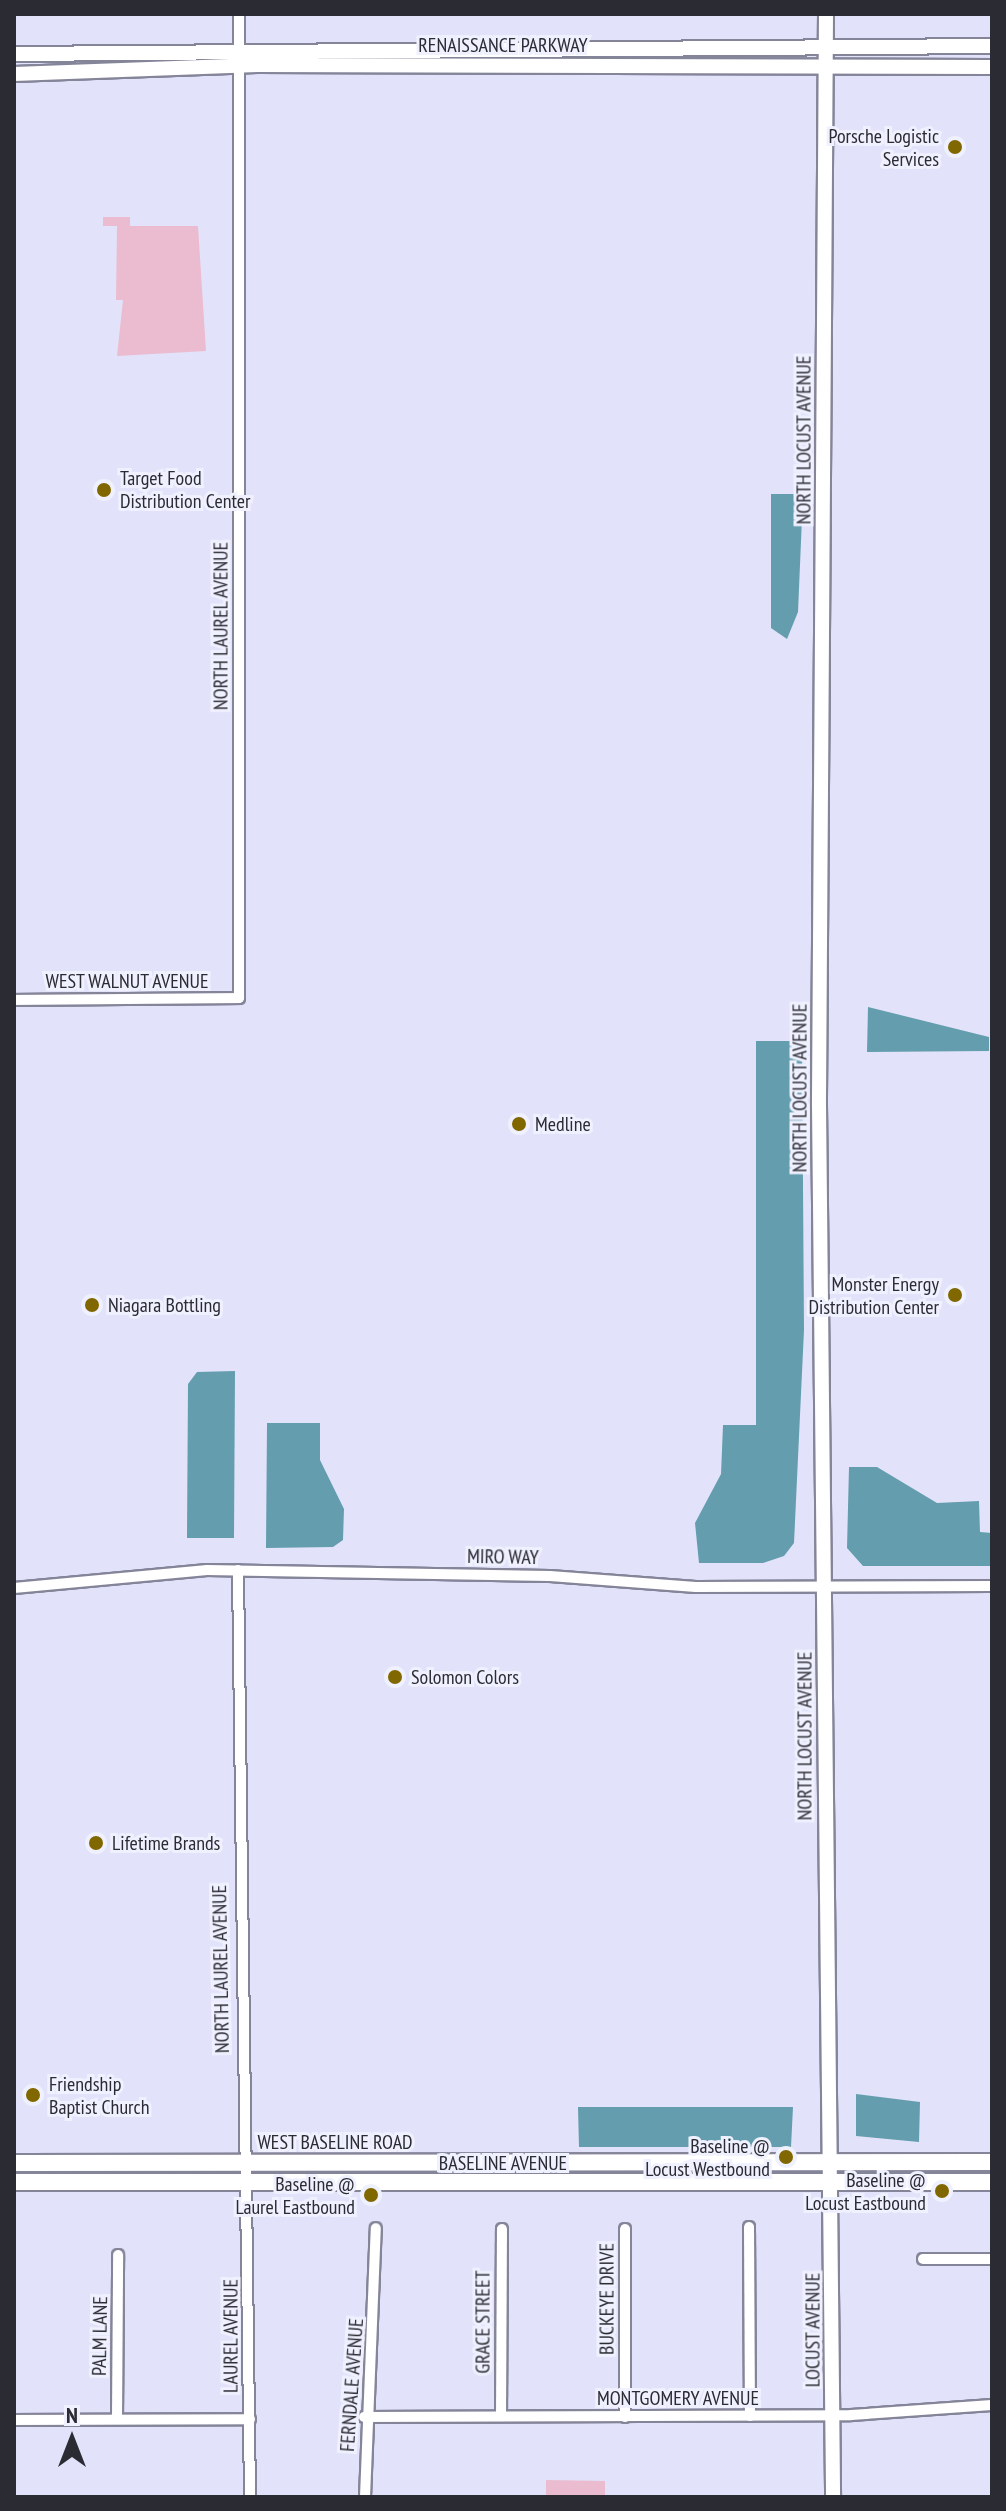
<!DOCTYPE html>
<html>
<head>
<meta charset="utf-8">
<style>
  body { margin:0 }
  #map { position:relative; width:1006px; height:2511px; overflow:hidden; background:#e2e3fa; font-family:"PT Sans Narrow",sans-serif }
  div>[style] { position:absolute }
  .green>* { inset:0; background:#ebbccf }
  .water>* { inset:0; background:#649dad }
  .roads { filter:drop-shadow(2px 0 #85859a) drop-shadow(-2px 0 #85859a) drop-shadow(0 2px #85859a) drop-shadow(0 -2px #85859a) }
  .minor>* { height:10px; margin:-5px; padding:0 5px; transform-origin:5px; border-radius:5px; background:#fff }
  .tertiary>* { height:14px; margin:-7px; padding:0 7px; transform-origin:7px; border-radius:7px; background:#fff }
  .primary>* { height:16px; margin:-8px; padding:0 8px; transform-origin:8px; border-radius:8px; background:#fff }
  .dots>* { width:22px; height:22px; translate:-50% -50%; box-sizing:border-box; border:4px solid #f0f1ff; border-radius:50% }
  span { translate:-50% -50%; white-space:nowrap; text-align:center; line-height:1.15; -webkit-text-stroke:6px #f0f1ff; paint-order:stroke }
  .street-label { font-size:20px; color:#2b2b34 }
  .poi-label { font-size:20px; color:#2b2b34 }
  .right { translate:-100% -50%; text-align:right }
  .left { translate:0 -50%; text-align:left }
  .frame { position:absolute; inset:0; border:16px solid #2b2b34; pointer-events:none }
  .north { position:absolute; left:32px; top:2399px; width:80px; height:80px; -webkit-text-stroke:6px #f0f1ff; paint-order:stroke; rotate:0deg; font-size:22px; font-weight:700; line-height:32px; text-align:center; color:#2b2b34 }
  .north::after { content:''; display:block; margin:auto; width:28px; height:36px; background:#2b2b34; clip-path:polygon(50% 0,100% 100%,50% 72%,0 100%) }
</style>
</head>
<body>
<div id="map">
  <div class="green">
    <i style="clip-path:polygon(103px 217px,130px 217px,130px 226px,198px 226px,206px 351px,117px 356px,123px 300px,116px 300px,117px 226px,103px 226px)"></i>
    <i style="clip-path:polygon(546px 2480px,605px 2481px,605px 2497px,546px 2497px)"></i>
  </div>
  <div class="water">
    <i style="clip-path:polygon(771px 494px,803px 494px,798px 612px,787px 639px,771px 628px)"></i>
    <i style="clip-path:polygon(868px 1007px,989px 1037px,989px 1051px,867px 1052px)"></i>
    <i style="clip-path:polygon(756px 1041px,802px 1041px,804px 1330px,794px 1543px,784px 1556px,763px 1563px,699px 1563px,695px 1523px,721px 1474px,723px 1425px,756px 1425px)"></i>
    <i style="clip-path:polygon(235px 1371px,234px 1538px,187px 1538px,188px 1384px,197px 1372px)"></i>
    <i style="clip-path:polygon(267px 1423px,320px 1423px,320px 1460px,344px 1509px,343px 1540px,333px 1547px,266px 1548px)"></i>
    <i style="clip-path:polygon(849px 1467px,877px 1467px,937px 1503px,979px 1501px,980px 1532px,992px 1533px,992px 1566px,863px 1566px,847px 1548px)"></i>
    <i style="clip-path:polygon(856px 2094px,920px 2102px,919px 2142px,856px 2136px)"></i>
    <i style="clip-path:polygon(578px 2107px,793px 2107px,791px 2147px,579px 2147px)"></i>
  </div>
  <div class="roads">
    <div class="minor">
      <i style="left:14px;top:1000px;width:225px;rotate:-0.5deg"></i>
      <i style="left:239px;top:998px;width:984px;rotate:-90deg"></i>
      <i style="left:238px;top:1570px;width:927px;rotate:89.26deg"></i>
      <i style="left:14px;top:1588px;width:194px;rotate:-5.3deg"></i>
      <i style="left:207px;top:1570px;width:343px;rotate:1deg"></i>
      <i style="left:550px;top:1576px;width:146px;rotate:4.3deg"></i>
      <i style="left:696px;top:1587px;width:296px;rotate:-0.2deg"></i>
      <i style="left:749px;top:2227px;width:189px;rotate:89.7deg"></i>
      <i style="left:625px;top:2229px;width:188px;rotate:90deg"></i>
      <i style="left:923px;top:2259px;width:69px"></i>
      <i style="left:501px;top:2416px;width:187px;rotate:-89.7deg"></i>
      <i style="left:364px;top:2417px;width:487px;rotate:-0.2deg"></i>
      <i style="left:851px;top:2415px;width:141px;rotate:-4.1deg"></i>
      <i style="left:117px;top:2418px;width:163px;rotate:-89.6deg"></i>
      <i style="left:14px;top:2420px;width:236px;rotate:-0.2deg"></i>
      <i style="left:365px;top:2497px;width:269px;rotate:-87.7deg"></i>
    </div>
    <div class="tertiary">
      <i style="left:826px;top:14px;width:1091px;rotate:90.37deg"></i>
      <i style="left:819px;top:1105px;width:1392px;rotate:89.42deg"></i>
      <i style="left:14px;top:54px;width:978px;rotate:-0.47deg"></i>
      <i style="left:14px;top:74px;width:243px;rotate:-2.1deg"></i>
      <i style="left:257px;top:65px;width:735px;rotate:0.16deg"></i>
    </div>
    <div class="primary">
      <i style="left:14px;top:2163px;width:978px;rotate:-0.06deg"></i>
      <i style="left:14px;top:2182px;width:978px"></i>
    </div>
  </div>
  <div class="dots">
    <i style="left:955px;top:147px;background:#816700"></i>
    <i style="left:104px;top:490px;background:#816700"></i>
    <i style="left:519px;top:1124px;background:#816700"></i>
    <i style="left:955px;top:1295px;background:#816700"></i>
    <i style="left:92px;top:1305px;background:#816700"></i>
    <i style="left:395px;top:1677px;background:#816700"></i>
    <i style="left:96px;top:1843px;background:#816700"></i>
    <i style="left:33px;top:2095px;background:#816700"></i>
    <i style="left:786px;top:2157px;background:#816700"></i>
    <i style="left:942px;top:2191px;background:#816700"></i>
    <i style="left:371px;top:2195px;background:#816700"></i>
  </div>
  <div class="street-label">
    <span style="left:503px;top:45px">RENAISSANCE PARKWAY</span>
    <span style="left:804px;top:440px;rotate:-90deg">NORTH LOCUST AVENUE</span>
    <span style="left:221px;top:626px;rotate:-90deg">NORTH LAUREL AVENUE</span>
    <span style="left:127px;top:981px">WEST WALNUT AVENUE</span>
    <span style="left:800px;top:1088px;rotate:-90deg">NORTH LOCUST AVENUE</span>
    <span style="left:503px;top:1557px;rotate:1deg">MIRO WAY</span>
    <span style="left:805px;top:1736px;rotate:-90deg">NORTH LOCUST AVENUE</span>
    <span style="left:221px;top:1969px;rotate:-91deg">NORTH LAUREL AVENUE</span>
    <span style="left:335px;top:2142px">WEST BASELINE ROAD</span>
    <span style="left:503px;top:2163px">BASELINE AVENUE</span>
    <span style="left:607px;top:2299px;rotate:-90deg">BUCKEYE DRIVE</span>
    <span style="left:483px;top:2322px;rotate:-90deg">GRACE STREET</span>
    <span style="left:813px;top:2330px;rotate:-90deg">LOCUST AVENUE</span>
    <span style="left:100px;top:2336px;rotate:-89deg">PALM LANE</span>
    <span style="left:231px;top:2336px;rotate:-90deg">LAUREL AVENUE</span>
    <span style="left:352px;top:2385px;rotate:-86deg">FERNDALE AVENUE</span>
    <span style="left:678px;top:2398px">MONTGOMERY AVENUE</span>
  </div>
  <div class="poi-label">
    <span class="right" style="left:939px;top:148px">Porsche Logistic<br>Services</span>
    <span class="left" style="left:120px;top:490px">Target Food<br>Distribution Center</span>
    <span class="left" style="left:535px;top:1124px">Medline</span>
    <span class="right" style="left:939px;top:1296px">Monster Energy<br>Distribution Center</span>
    <span class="left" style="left:108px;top:1305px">Niagara Bottling</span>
    <span class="left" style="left:411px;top:1677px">Solomon Colors</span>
    <span class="left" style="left:112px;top:1843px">Lifetime Brands</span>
    <span class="left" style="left:49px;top:2096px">Friendship<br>Baptist Church</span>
    <span class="right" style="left:770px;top:2158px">Baseline @<br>Locust Westbound</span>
    <span class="right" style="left:926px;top:2192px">Baseline @<br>Locust Eastbound</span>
    <span class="right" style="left:355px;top:2196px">Baseline @<br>Laurel Eastbound</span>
  </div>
  <div class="frame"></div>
  <div class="north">N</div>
</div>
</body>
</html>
